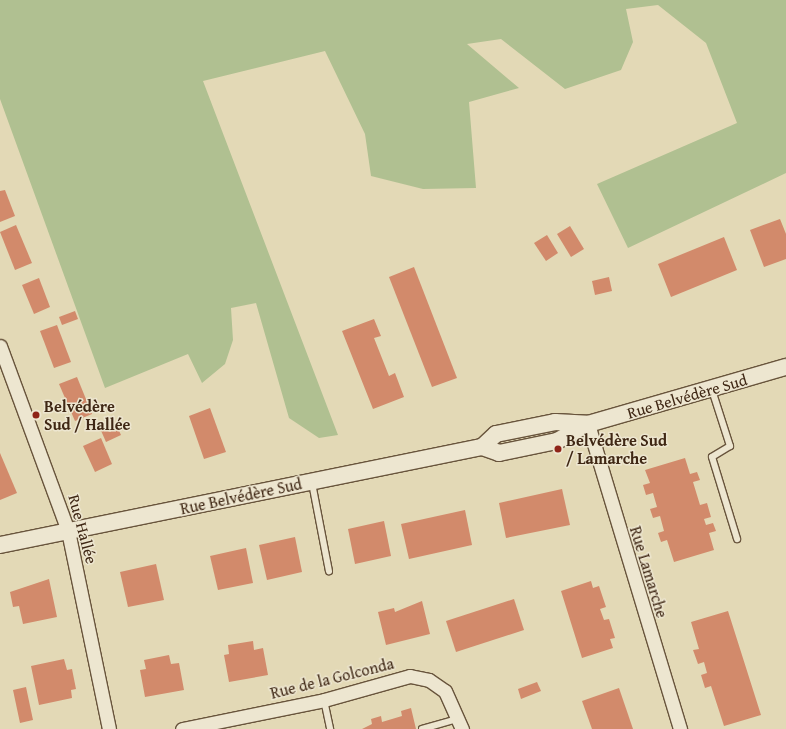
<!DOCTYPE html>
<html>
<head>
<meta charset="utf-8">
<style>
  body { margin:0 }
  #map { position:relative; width:786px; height:729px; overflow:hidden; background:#e3d9b6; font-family:"Gentium Book Plus",serif }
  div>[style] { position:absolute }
  .green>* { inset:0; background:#b0c091 }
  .building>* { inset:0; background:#d28a6b }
  .roads { filter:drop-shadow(1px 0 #68543c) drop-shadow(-1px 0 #68543c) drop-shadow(0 1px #68543c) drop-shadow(0 -1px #68543c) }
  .service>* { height:6px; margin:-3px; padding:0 3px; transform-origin:3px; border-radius:3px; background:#ede6d0 }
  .minor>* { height:13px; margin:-6.5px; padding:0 6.5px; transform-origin:6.5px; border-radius:6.5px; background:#ede6d0 }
  .tertiary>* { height:16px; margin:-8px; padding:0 8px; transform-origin:8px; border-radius:8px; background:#ede6d0 }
  .dots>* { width:11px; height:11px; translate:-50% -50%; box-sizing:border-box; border:2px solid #ede6d0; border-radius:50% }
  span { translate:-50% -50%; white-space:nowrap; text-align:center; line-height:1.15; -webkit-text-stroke:3px #ede6d0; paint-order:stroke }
  .street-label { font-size:16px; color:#3f2714 }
  .poi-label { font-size:16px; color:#3f2714; font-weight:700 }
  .left { translate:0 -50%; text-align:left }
</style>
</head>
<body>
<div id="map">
  <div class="green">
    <i style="clip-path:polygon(0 0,786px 0,786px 173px,628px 248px,597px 184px,737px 123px,706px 43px,658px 5px,626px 9px,633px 42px,621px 70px,565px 89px,501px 39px,467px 44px,519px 88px,469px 102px,476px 188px,423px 189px,371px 176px,365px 134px,325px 51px,203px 81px,338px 435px,319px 438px,289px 418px,256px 303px,231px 308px,233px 340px,225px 364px,202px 383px,188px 354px,105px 388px,0 99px)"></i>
  </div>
  <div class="building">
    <i style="clip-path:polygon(5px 190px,15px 216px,0 222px,0 191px)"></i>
    <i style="clip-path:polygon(780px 219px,786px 234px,786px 259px,764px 267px,750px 230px)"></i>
    <i style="clip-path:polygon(16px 225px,32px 263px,15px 270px,0 232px)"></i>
    <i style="clip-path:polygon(570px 226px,584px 249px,571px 257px,557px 234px)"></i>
    <i style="clip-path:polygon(547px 235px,558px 253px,546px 261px,534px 243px)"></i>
    <i style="clip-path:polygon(724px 237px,737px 270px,671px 297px,658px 264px)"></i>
    <i style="clip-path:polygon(414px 267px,457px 378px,432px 387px,389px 277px)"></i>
    <i style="clip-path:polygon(609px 277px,612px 291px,595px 295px,592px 281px)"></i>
    <i style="clip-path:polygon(39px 278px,50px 307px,34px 314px,22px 285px)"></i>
    <i style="clip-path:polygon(75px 311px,78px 319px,62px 325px,59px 317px)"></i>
    <i style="clip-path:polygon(374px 319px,381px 336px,374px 338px,389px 376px,395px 373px,404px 397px,373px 409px,342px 331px)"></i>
    <i style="clip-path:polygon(57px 325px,71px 362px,54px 368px,40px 331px)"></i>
    <i style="clip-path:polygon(77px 377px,92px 414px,75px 421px,59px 384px)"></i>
    <i style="clip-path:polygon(210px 408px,226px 452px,204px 459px,189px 416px)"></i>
    <i style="clip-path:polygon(114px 420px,121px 435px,106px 442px,99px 426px)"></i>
    <i style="clip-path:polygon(101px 438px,112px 464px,95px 472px,83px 446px)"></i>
    <i style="clip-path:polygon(0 453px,17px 493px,0 500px)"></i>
    <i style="clip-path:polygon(685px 458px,690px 474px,697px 472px,700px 480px,693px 482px,700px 505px,707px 503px,711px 517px,704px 519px,706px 525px,713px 523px,716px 531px,709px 533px,714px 550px,674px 562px,667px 540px,661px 542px,658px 533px,664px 531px,660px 516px,653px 518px,650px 509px,657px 507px,653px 493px,646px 495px,643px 485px,650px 483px,645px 470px)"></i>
    <i style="clip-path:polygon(562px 489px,570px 525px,506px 538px,499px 503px)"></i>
    <i style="clip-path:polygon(465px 510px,472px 545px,409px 559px,401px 524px)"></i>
    <i style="clip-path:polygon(384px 521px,391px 556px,355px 564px,348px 529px)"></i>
    <i style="clip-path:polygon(295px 537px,302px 572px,267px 580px,259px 545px)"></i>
    <i style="clip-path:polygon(246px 548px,253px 583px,218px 590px,210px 556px)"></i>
    <i style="clip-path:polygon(156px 564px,164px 600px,128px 607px,120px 572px)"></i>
    <i style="clip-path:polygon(49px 579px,57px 617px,23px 624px,19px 606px,13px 607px,10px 592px)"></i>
    <i style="clip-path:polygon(591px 581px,593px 588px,599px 586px,606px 607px,600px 609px,604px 620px,609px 619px,615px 638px,610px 639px,613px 648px,582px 658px,561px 591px)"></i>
    <i style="clip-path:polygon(514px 599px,524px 630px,456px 652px,446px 621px)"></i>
    <i style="clip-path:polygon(422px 601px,430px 634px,386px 645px,378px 612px,394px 608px,395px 612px)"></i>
    <i style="clip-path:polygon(728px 611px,761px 715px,724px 726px,711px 686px,705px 688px,701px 675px,707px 673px,704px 662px,698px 664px,693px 650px,699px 649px,691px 622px)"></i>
    <i style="clip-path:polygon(253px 641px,254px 650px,263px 648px,268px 675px,229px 682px,224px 655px,229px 654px,228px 645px)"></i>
    <i style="clip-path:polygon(169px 655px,171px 664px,179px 663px,184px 690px,145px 697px,140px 670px,146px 669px,144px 660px)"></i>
    <i style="clip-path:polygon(64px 659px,67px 670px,72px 669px,76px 689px,71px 690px,72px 698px,39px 705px,31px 666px)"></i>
    <i style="clip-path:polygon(537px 682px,541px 691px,521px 699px,518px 689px)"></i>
    <i style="clip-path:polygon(26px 687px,33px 720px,20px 723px,13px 690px)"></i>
    <i style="clip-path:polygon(619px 688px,633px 729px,592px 729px,582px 701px)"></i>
    <i style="clip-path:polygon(411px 708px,416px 729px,362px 729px,372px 724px,371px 719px,381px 716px,382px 722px,402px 716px,401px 711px)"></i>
  </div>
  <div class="roads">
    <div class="service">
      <i style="left:712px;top:390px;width:59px;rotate:72.2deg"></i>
      <i style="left:730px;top:446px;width:21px;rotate:149deg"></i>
      <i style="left:712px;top:457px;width:86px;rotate:73deg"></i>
      <i style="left:312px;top:483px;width:90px;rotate:79.1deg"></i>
      <i style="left:324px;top:700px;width:30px;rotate:78deg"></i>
      <i style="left:422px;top:729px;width:37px;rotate:-16deg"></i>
    </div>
    <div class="minor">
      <i style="left:0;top:346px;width:197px;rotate:69.8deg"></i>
      <i style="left:68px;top:531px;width:202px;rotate:78.3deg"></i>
      <i style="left:588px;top:424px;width:319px;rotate:73.2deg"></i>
      <i style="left:182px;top:729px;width:145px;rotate:-11.5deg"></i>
      <i style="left:324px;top:700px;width:89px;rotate:-15.6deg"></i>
      <i style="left:410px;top:676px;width:19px;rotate:12deg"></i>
      <i style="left:429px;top:680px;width:19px;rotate:35deg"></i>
      <i style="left:445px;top:691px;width:42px;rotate:65.9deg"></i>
    </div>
    <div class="tertiary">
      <i style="left:482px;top:447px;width:18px;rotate:19deg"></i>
      <i style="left:499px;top:453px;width:59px;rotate:-11.7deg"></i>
      <i style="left:557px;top:441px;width:35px;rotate:-29deg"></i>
      <i style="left:588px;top:424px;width:206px;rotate:-16.1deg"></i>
      <i style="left:0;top:545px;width:492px;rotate:-11.5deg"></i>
      <i style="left:482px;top:447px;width:19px;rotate:-43deg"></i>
      <i style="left:496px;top:434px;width:60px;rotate:-11.5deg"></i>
      <i style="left:555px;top:422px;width:33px;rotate:3deg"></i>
    </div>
  </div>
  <div class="dots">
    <i style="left:36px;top:415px;background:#8f2418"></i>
    <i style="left:558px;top:449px;background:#8f2418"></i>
  </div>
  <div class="street-label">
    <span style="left:687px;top:396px;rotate:-16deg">Rue Belvédère Sud</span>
    <span style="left:241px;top:496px;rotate:-12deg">Rue Belvédère Sud</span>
    <span style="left:83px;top:529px;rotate:75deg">Rue Hallée</span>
    <span style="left:649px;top:572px;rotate:73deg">Rue Lamarche</span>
    <span style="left:332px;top:678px;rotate:-14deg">Rue de la Golconda</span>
  </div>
  <div class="poi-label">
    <span class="left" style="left:44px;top:415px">Belvédère<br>Sud / Hallée</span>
    <span class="left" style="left:566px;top:449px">Belvédère Sud<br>/ Lamarche</span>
  </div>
</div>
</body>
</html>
